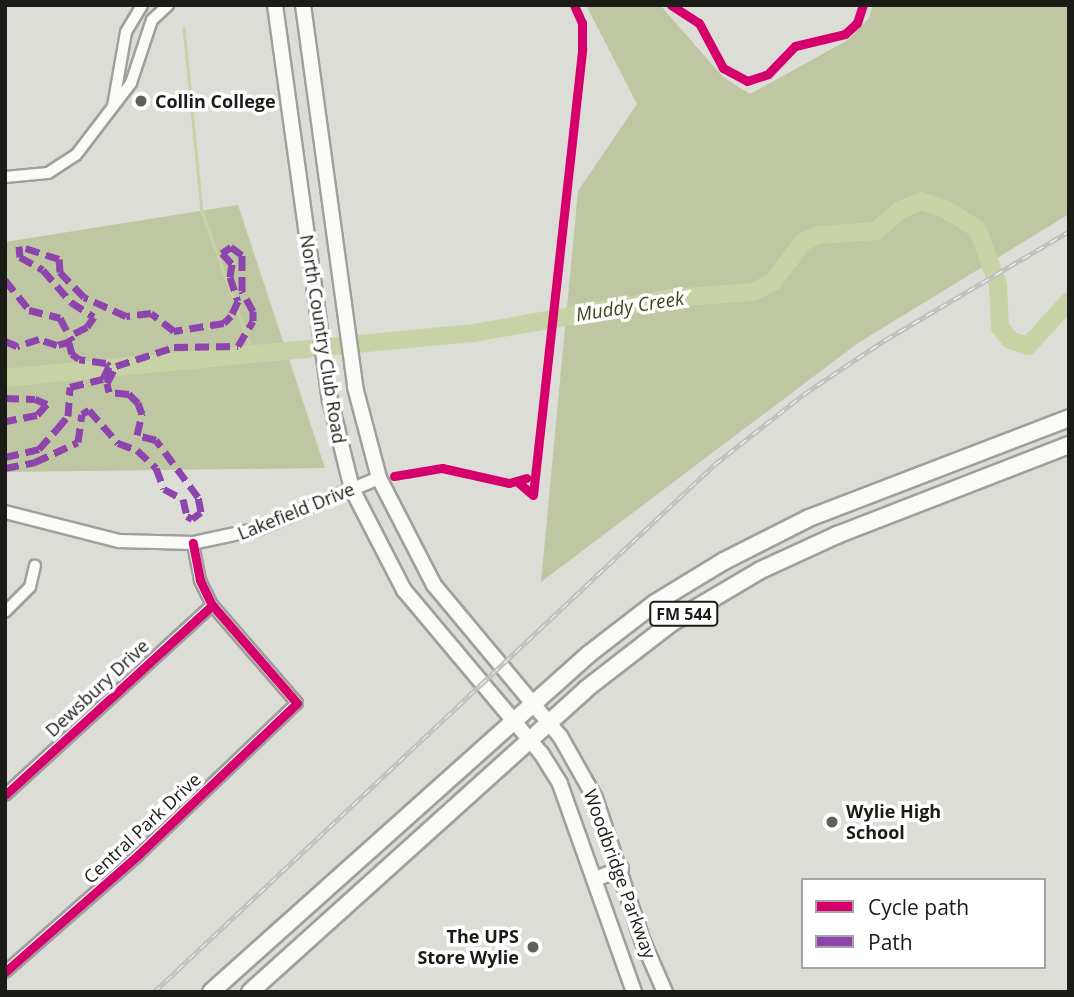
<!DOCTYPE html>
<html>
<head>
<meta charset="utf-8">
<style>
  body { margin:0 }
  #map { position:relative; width:1074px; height:997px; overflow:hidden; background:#dcddd6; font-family:"Open Sans",sans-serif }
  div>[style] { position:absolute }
  .forest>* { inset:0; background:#bec6a2 }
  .stream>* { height:2.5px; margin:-1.25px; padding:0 1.25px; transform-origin:1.25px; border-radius:1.25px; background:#c8d3a5 }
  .river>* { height:18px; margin:-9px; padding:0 9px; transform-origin:9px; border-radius:9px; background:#c8d3a5 }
  .roads { filter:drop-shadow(2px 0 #9fa09b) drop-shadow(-2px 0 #9fa09b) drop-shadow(0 2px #9fa09b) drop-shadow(0 -2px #9fa09b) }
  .minor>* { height:10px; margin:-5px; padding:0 5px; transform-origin:5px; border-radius:5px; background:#fafaf9 }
  .tertiary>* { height:12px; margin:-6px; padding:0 6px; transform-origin:6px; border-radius:6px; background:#fafaf9 }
  .secondary>* { height:14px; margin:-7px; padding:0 7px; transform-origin:7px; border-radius:7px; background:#fafaf9 }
  .primary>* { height:16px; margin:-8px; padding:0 8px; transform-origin:8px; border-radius:8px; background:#fafaf9 }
  .rail>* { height:5px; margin-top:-2.5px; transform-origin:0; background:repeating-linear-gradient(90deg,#fff 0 8px,#c1c1bf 0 16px); box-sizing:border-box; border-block:2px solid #c1c1bf }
  .quiet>* { height:7px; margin-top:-3.5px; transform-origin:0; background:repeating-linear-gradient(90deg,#8e44ad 0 14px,transparent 0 21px) }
  .cycleway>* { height:9px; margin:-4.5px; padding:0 4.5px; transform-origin:4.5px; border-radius:4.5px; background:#d6006c }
  .dots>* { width:19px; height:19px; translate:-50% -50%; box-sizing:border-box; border:4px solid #fff; border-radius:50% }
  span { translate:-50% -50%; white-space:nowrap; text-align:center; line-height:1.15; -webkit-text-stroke:7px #fff; paint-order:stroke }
  .shield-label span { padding:2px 5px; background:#fff; border:2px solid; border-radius:5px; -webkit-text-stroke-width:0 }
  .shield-label { font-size:16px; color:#1b1c17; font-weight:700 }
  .poi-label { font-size:18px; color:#1b1c17; font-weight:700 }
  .left { translate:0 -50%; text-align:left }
  .right { translate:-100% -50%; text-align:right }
  .street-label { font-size:18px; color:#1b1c17 }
  .water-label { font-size:19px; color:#3e4719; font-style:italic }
  .frame { position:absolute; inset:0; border:7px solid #1b1c17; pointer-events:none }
  .legend { position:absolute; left:801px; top:878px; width:245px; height:91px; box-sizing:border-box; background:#fff; border:2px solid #a4a4a2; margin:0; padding:9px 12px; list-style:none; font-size:21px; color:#1b1c17 }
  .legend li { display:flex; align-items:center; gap:14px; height:35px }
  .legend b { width:35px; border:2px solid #a4a4a2 }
</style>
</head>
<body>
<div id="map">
  <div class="forest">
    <i style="clip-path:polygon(586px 5px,660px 5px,723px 77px,750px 94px,848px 40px,869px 18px,873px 5px,1069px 5px,1069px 214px,858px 343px,541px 582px,578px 191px,637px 104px)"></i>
    <i style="clip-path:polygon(238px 205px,325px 468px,5px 472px,5px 242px)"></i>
  </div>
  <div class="stream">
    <i style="left:184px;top:28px;width:184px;rotate:84.4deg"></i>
    <i style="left:202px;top:211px;width:154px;rotate:70.3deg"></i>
  </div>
  <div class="river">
    <i style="left:5px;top:378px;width:471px;rotate:-5.5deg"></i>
    <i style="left:474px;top:333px;width:201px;rotate:-10deg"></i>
    <i style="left:672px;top:298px;width:81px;rotate:-4.2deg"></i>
    <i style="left:753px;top:292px;width:22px;rotate:-27deg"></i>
    <i style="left:773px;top:282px;width:50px;rotate:-53.1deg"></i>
    <i style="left:803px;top:242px;width:17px;rotate:-24deg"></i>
    <i style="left:819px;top:235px;width:57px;rotate:-4deg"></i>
    <i style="left:876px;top:231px;width:32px;rotate:-41deg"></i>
    <i style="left:900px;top:210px;width:23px;rotate:-23deg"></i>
    <i style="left:921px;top:201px;width:25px;rotate:18deg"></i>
    <i style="left:945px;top:209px;width:39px;rotate:32deg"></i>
    <i style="left:978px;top:230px;width:59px;rotate:70deg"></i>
    <i style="left:998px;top:285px;width:42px;rotate:87.3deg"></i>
    <i style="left:1000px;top:327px;width:16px;rotate:52deg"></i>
    <i style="left:1010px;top:340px;width:19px;rotate:18deg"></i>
    <i style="left:1028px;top:346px;width:61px;rotate:-47.7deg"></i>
  </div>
  <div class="roads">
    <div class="minor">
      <i style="left:113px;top:106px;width:75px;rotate:-80deg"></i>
      <i style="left:126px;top:32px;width:31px;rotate:-59deg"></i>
      <i style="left:5px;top:177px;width:43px;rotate:-5.3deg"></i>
      <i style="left:48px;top:173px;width:33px;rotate:-33deg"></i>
      <i style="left:76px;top:155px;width:91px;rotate:-52.6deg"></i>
      <i style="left:131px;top:83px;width:66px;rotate:-71.6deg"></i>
      <i style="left:152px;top:20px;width:22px;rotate:-43deg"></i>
      <i style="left:5px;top:612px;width:35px;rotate:-45deg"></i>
      <i style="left:30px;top:587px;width:22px;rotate:-77deg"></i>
      <i style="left:5px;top:795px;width:281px;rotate:-42.5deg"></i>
      <i style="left:5px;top:972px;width:177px;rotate:-41.3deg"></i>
      <i style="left:138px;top:855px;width:220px;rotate:-43.7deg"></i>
      <i style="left:297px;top:703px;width:130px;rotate:-130.9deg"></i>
      <i style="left:212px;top:605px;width:28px;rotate:-116deg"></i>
      <i style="left:200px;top:580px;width:38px;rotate:-101deg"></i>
    </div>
    <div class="tertiary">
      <i style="left:5px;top:512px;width:118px;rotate:14.3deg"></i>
      <i style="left:119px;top:541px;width:74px;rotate:1.5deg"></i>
      <i style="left:193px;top:543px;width:66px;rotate:-12.2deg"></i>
      <i style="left:258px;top:529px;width:131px;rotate:-22.9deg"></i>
    </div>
    <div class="secondary">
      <i style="left:275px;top:5px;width:399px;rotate:82.1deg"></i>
      <i style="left:330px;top:400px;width:92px;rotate:76.1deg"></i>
      <i style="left:352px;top:489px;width:114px;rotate:62.8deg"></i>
      <i style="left:404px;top:590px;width:213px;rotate:50deg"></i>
      <i style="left:541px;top:753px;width:36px;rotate:58deg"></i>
      <i style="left:560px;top:784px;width:221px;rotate:70.4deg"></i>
      <i style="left:303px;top:5px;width:386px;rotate:82.2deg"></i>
      <i style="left:355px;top:387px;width:94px;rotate:75.2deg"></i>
      <i style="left:379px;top:478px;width:120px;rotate:62.8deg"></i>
      <i style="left:434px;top:585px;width:197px;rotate:50.2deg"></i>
      <i style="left:560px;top:736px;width:71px;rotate:60.6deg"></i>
      <i style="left:595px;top:798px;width:152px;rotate:71.6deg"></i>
      <i style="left:643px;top:942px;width:55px;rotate:66.3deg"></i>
      <i style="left:595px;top:879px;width:28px;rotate:-21deg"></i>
    </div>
    <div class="primary">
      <i style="left:211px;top:992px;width:507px;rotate:-41.8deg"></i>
      <i style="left:589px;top:654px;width:83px;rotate:-37.7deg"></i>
      <i style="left:655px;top:603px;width:81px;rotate:-31.3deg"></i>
      <i style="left:724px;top:561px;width:95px;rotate:-26.8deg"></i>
      <i style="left:809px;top:518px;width:279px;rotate:-21deg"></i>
      <i style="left:250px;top:992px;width:452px;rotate:-42deg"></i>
      <i style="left:586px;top:689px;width:108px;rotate:-37.8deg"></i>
      <i style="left:671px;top:623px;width:104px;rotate:-30.5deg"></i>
      <i style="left:761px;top:570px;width:84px;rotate:-24.7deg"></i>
      <i style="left:837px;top:535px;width:249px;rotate:-21.2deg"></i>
    </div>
  </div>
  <div class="rail">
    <i style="left:154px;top:992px;width:770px;rotate:-43.26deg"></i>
    <i style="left:715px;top:464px;width:113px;rotate:-38.2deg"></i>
    <i style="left:804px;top:394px;width:97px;rotate:-33.7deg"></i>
    <i style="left:885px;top:340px;width:214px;rotate:-30.6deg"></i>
  </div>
  <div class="quiet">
    <i style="left:5px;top:280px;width:38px;rotate:51deg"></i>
    <i style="left:29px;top:310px;width:32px;rotate:14deg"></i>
    <i style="left:60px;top:318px;width:26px;rotate:62deg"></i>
    <i style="left:72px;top:341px;width:16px;rotate:165deg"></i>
    <i style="left:57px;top:345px;width:19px;rotate:-162deg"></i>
    <i style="left:39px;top:339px;width:23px;rotate:162deg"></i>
    <i style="left:17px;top:346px;width:13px;rotate:-157deg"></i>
    <i style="left:5px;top:398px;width:30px;rotate:2deg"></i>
    <i style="left:35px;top:399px;width:13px;rotate:23deg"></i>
    <i style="left:47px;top:404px;width:15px;rotate:132deg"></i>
    <i style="left:37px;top:415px;width:33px;rotate:169deg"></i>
    <i style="left:5px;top:457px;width:35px;rotate:-13deg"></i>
    <i style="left:39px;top:449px;width:27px;rotate:-48deg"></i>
    <i style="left:57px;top:429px;width:17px;rotate:-50deg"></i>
    <i style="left:68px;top:416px;width:29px;rotate:-86deg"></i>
    <i style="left:70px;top:387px;width:34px;rotate:-14deg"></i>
    <i style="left:103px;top:379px;width:14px;rotate:-65deg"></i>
    <i style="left:109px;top:366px;width:4px;rotate:-135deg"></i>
    <i style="left:106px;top:363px;width:27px;rotate:-172deg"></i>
    <i style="left:79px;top:359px;width:9px;rotate:-144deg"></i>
    <i style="left:72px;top:354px;width:11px;rotate:-105deg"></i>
    <i style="left:5px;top:468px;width:31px;rotate:-11deg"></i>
    <i style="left:35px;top:462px;width:47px;rotate:-24.9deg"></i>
    <i style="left:78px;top:442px;width:28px;rotate:-82deg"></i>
    <i style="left:82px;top:414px;width:8px;rotate:-30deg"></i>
    <i style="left:89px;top:410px;width:44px;rotate:48.7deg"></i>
    <i style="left:118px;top:443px;width:20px;rotate:20deg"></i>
    <i style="left:137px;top:450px;width:26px;rotate:43deg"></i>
    <i style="left:156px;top:468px;width:22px;rotate:69deg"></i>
    <i style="left:164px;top:489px;width:21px;rotate:28deg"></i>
    <i style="left:183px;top:499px;width:17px;rotate:77deg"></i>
    <i style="left:187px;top:516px;width:6px;rotate:31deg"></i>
    <i style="left:192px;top:519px;width:11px;rotate:-38deg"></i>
    <i style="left:201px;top:512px;width:15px;rotate:-101deg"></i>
    <i style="left:198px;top:497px;width:71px;rotate:-126.4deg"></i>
    <i style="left:156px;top:440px;width:20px;rotate:-165deg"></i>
    <i style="left:137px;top:435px;width:22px;rotate:-77deg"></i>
    <i style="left:142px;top:414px;width:12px;rotate:-110deg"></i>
    <i style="left:138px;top:403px;width:13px;rotate:-135deg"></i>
    <i style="left:129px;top:394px;width:20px;rotate:-174deg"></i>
    <i style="left:109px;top:392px;width:9px;rotate:-103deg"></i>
    <i style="left:107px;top:383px;width:19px;rotate:-62deg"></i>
    <i style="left:116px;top:366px;width:61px;rotate:-18.1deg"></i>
    <i style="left:174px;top:347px;width:64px;rotate:-0.9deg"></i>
    <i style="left:238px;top:346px;width:29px;rotate:-59deg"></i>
    <i style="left:253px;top:321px;width:10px;rotate:-90deg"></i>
    <i style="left:253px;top:311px;width:23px;rotate:-119deg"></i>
    <i style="left:242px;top:291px;width:36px;rotate:-90deg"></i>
    <i style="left:242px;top:255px;width:14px;rotate:-144deg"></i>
    <i style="left:231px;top:247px;width:11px;rotate:146deg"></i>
    <i style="left:222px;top:253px;width:15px;rotate:48deg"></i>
    <i style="left:232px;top:264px;width:13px;rotate:99deg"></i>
    <i style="left:230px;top:277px;width:25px;rotate:72deg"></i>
    <i style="left:238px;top:301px;width:17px;rotate:115deg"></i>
    <i style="left:231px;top:316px;width:10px;rotate:135deg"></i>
    <i style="left:224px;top:323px;width:51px;rotate:170.9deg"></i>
    <i style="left:174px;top:331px;width:29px;rotate:-142deg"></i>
    <i style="left:151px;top:313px;width:25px;rotate:173deg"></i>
    <i style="left:126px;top:316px;width:46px;rotate:-155.7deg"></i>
    <i style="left:84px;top:297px;width:35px;rotate:-134deg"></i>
    <i style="left:60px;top:272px;width:13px;rotate:-94deg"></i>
    <i style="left:59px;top:259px;width:42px;rotate:-162deg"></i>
    <i style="left:19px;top:246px;width:11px;rotate:85deg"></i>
    <i style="left:20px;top:257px;width:26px;rotate:29deg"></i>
    <i style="left:43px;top:270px;width:43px;rotate:48.8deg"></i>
    <i style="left:71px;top:302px;width:27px;rotate:33deg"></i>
    <i style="left:94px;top:317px;width:12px;rotate:125deg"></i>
    <i style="left:87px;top:327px;width:18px;rotate:153deg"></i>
  </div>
  <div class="cycleway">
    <i style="left:671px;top:5px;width:33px;rotate:33deg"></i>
    <i style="left:699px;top:23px;width:51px;rotate:61.9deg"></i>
    <i style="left:723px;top:68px;width:27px;rotate:28deg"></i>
    <i style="left:747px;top:81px;width:22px;rotate:-18deg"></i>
    <i style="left:768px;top:74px;width:39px;rotate:-46deg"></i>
    <i style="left:795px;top:46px;width:51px;rotate:-13.5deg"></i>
    <i style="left:845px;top:34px;width:16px;rotate:-43deg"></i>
    <i style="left:857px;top:23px;width:19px;rotate:-72deg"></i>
    <i style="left:394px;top:476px;width:49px;rotate:-9.5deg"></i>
    <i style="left:442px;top:468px;width:69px;rotate:12.6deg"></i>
    <i style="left:509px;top:483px;width:18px;rotate:-16deg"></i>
    <i style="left:519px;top:483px;width:18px;rotate:41deg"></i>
    <i style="left:533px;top:495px;width:449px;rotate:-83.7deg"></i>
    <i style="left:582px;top:49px;width:26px;rotate:-90deg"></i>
    <i style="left:582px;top:23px;width:20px;rotate:-114deg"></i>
    <i style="left:5px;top:795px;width:281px;rotate:-42.5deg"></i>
    <i style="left:5px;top:972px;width:177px;rotate:-41.3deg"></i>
    <i style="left:138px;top:855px;width:220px;rotate:-43.7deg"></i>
    <i style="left:297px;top:703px;width:130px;rotate:-130.9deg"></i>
    <i style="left:212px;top:605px;width:28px;rotate:-116deg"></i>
    <i style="left:200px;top:580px;width:38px;rotate:-101deg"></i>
  </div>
  <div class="dots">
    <i style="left:141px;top:101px;background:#5f605a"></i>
    <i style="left:832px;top:822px;background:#5f605a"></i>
    <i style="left:533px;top:947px;background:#5f605a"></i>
  </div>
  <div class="shield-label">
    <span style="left:684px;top:614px">FM 544</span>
  </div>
  <div class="poi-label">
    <span class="left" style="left:155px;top:101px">Collin College</span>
    <span class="left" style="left:846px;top:822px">Wylie High<br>School</span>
    <span class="right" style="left:519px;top:947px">The UPS<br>Store Wylie</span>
  </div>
  <div class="street-label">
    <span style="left:323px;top:339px;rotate:81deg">North Country Club Road</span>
    <span style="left:296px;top:511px;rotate:-22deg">Lakefield Drive</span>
    <span style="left:97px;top:688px;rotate:-43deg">Dewsbury Drive</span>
    <span style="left:142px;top:828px;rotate:-43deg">Central Park Drive</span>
    <span style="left:620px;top:874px;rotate:70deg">Woodbridge Parkway</span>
  </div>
  <div class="water-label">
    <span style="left:630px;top:307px;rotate:-9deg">Muddy Creek</span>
  </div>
  <div class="frame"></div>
  <ul class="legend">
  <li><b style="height:9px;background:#d6006c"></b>Cycle path</li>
  <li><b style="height:9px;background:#8e44ad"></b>Path</li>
  </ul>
</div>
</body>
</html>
